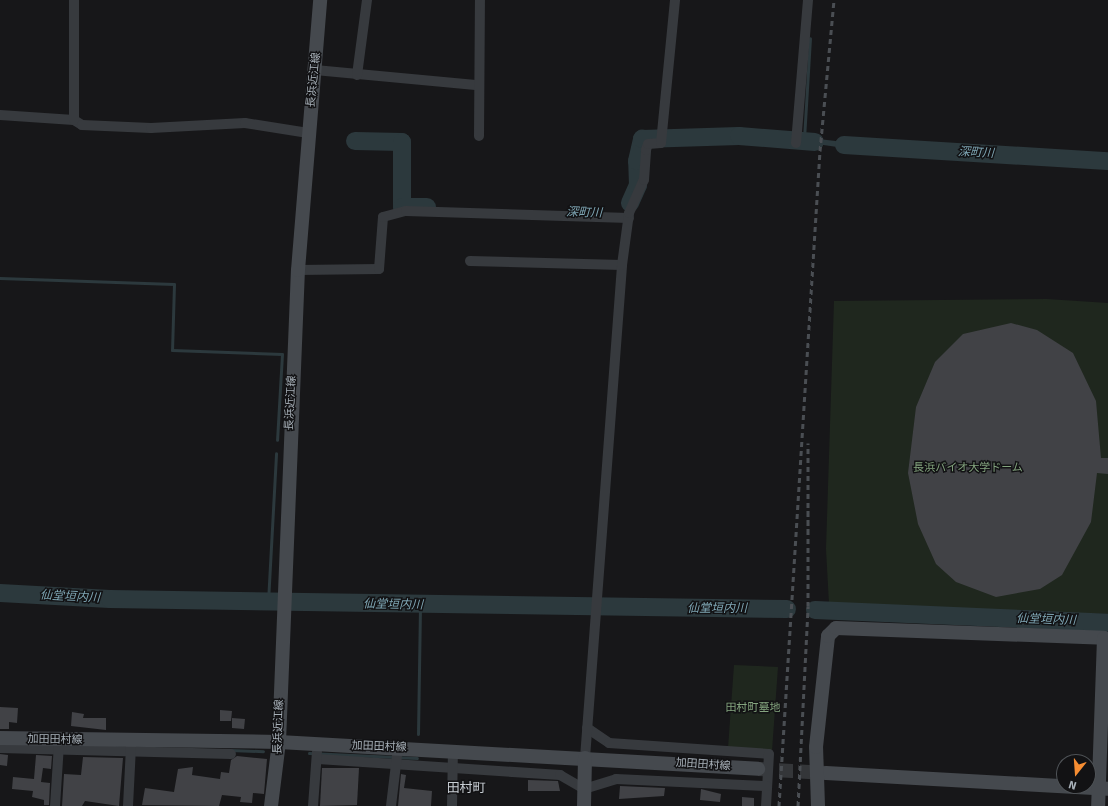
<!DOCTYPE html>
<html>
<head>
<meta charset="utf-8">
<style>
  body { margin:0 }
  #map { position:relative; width:1108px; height:806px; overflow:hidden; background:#171719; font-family:Signika,"Noto Sans JP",sans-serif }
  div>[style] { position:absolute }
  .green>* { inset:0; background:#1f271e }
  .water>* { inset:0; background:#2c393d }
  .stream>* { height:3px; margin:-1.5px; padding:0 1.5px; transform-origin:1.5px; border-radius:1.5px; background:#2c393d }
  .river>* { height:18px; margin:-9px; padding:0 9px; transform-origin:9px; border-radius:9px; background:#2c393d }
  .building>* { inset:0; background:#414246 }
  .secondary-tunnel>* { height:14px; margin-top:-7px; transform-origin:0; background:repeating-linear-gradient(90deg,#343639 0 14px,transparent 0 21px) }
  .street>* { height:10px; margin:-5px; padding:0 5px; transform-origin:5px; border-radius:5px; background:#373a3e }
  .secondary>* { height:14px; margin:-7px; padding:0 7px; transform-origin:7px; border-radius:7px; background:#45494e }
  .rail>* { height:3px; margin-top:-1.5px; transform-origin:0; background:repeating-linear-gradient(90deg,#4a4e53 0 5px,transparent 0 9px) }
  span { translate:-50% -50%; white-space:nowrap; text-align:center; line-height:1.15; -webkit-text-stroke:3px #121214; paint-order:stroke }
  .street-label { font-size:11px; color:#a8b1b9 }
  .park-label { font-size:11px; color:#84a47f }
  .water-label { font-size:12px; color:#7fa6b4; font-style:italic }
  .quarter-label { font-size:13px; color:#c9cfd5 }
  .north { position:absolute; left:1056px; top:754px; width:40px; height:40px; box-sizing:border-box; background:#121214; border:1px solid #4e5256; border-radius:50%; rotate:197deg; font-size:11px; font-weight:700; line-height:16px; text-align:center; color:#a8b1b9 }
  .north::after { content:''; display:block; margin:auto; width:14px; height:18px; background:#f68d32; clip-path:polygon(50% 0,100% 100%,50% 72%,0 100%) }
</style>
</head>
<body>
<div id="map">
  <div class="green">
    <i style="clip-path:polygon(1047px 299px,1108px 303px,1108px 614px,829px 604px,826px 549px,834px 301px)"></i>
    <i style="clip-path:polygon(734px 665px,778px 667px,772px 751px,728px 748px)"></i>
  </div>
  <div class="water">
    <i style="clip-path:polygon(802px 137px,844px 142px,844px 148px,803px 142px)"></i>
  </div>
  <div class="stream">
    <i style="left:804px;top:139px;width:101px;rotate:-86.6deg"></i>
    <i style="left:0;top:278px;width:174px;rotate:2deg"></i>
    <i style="left:174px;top:284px;width:66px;rotate:91.7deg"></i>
    <i style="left:172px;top:350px;width:110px;rotate:2.1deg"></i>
    <i style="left:282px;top:354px;width:86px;rotate:93.3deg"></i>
    <i style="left:268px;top:602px;width:149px;rotate:-86.9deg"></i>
    <i style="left:418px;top:734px;width:129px;rotate:-89.1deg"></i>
    <i style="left:230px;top:750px;width:33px;rotate:2deg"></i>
    <i style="left:309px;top:753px;width:108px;rotate:2.7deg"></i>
  </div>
  <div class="river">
    <i style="left:355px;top:141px;width:47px;rotate:1.2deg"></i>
    <i style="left:402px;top:142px;width:65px;rotate:90deg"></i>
    <i style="left:402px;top:207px;width:25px"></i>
    <i style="left:844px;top:145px;width:264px;rotate:3.5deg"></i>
    <i style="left:630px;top:203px;width:20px;rotate:-66deg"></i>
    <i style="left:638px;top:185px;width:24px;rotate:-92deg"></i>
    <i style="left:637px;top:161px;width:23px;rotate:-77deg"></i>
    <i style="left:642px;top:139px;width:97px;rotate:-1.8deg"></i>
    <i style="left:739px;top:136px;width:76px;rotate:4.5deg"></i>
    <i style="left:0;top:593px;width:110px;rotate:3.1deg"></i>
    <i style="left:110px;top:599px;width:677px;rotate:0.85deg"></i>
    <i style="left:815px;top:610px;width:293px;rotate:2.5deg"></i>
  </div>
  <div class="building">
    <i style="clip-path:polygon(1011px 323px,1037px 330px,1073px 353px,1096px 401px,1101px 458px,1108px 458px,1108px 474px,1097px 473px,1091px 522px,1062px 575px,1040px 589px,996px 597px,956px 582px,936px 564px,918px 524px,908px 473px,916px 407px,935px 362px,963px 334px)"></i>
    <i style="clip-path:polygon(0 707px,18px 708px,17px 723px,9px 722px,9px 729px,0 729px)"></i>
    <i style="clip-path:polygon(220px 710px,232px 711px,231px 721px,220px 721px)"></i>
    <i style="clip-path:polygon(72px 712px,84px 714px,83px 718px,106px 718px,106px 730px,71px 726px)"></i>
    <i style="clip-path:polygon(232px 718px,245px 719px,244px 729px,232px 728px)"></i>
    <i style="clip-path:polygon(0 754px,8px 755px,7px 766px,0 765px)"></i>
    <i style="clip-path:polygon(36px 755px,52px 756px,51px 769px,43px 768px,41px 782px,50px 783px,49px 805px,44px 805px,44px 800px,32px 797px,33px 791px,12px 789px,13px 777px,34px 779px)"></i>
    <i style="clip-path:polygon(237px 756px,267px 759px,264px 794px,253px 793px,252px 803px,240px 802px,241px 797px,222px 795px,219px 806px,142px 805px,145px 788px,174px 792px,178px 769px,193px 767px,192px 775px,220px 779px,221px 772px,229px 773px,231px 760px)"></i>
    <i style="clip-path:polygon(83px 757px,123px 758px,119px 806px,85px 801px,82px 806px,62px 806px,64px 774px,81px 775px)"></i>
    <i style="clip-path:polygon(322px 768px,359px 768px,357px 805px,320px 806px)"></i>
    <i style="clip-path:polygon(401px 774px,406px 775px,404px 788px,432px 791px,431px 806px,398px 806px)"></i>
    <i style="clip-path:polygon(528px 780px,558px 781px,560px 791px,528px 791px)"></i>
    <i style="clip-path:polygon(620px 786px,665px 788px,664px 796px,619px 799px)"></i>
    <i style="clip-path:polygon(701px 789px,721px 794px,720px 802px,700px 800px)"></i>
    <i style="clip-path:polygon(742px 797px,754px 798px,754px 806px,742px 806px)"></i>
  </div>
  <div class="secondary-tunnel">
    <i style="left:758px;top:769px;width:68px;rotate:3.4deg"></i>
  </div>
  <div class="street">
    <i style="left:315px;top:70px;width:164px;rotate:5.3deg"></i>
    <i style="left:357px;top:75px;width:76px;rotate:-82.4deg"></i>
    <i style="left:0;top:115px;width:74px;rotate:3.9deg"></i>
    <i style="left:74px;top:120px;width:9px;rotate:32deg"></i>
    <i style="left:82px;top:125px;width:69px;rotate:2.5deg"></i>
    <i style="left:151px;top:128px;width:94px;rotate:-3deg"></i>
    <i style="left:245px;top:123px;width:64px;rotate:9deg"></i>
    <i style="left:74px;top:120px;width:120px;rotate:-90deg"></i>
    <i style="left:479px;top:136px;width:136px;rotate:-89.6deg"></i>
    <i style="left:796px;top:143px;width:144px;rotate:-85.2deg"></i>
    <i style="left:470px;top:261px;width:152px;rotate:1.5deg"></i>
    <i style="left:298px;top:270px;width:81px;rotate:-0.7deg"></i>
    <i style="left:379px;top:269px;width:52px;rotate:-85.6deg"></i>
    <i style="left:383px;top:217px;width:24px;rotate:-15deg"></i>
    <i style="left:406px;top:211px;width:223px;rotate:1.8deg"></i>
    <i style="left:587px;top:728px;width:27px;rotate:34deg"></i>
    <i style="left:609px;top:743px;width:160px;rotate:3.9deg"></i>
    <i style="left:769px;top:754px;width:52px;rotate:93.3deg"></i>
    <i style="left:0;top:748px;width:231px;rotate:1.5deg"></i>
    <i style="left:585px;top:758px;width:494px;rotate:-85.7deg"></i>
    <i style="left:622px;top:265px;width:52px;rotate:-82.3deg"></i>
    <i style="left:629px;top:213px;width:36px;rotate:-66deg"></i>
    <i style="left:644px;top:180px;width:30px;rotate:-86deg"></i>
    <i style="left:646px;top:150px;width:6px;rotate:-72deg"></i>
    <i style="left:648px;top:144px;width:13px;rotate:-4deg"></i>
    <i style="left:661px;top:143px;width:144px;rotate:-84.4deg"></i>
    <i style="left:318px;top:759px;width:243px;rotate:3.8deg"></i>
    <i style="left:560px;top:775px;width:28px;rotate:30deg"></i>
    <i style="left:584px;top:789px;width:34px;rotate:-17deg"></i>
    <i style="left:616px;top:779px;width:151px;rotate:2.7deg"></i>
    <i style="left:55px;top:806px;width:62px;rotate:-86.3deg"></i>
    <i style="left:128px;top:806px;width:60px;rotate:-87.1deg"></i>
    <i style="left:313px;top:806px;width:54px;rotate:-85.8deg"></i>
    <i style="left:391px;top:806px;width:50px;rotate:-83.2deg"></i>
    <i style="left:452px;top:806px;width:55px;rotate:-89deg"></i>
  </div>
  <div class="secondary">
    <i style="left:0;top:738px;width:279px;rotate:0.8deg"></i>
    <i style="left:279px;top:742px;width:480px;rotate:3.2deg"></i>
    <i style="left:826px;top:773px;width:282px;rotate:3.2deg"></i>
    <i style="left:271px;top:806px;width:64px;rotate:-82.9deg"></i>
    <i style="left:279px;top:742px;width:472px;rotate:-87.7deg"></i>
    <i style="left:298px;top:270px;width:271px;rotate:-85.3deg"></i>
    <i style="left:584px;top:806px;width:48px;rotate:-88.8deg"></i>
    <i style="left:818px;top:806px;width:59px;rotate:-91.9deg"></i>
    <i style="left:816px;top:747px;width:112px;rotate:-83.8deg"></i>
    <i style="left:828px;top:636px;width:11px;rotate:-45deg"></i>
    <i style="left:836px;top:628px;width:268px;rotate:2.1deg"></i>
    <i style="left:1104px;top:638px;width:168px;rotate:92deg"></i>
  </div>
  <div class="rail">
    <i style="left:779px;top:806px;width:656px;rotate:-86.42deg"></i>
    <i style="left:820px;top:151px;width:152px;rotate:-84.7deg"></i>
    <i style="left:798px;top:806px;width:200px;rotate:-87.1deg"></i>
    <i style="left:808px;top:606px;width:163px;rotate:-90deg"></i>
  </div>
  <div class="street-label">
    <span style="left:314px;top:80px;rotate:-84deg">長浜近江線</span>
    <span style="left:291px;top:403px;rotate:-87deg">長浜近江線</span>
    <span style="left:279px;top:727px;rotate:-88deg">長浜近江線</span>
    <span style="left:55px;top:740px;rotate:1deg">加田田村線</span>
    <span style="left:379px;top:747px;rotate:2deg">加田田村線</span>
    <span style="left:703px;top:765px;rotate:4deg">加田田村線</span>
  </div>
  <div class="park-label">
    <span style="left:968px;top:468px">長浜バイオ大学ドーム</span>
    <span style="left:753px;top:708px">田村町墓地</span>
  </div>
  <div class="water-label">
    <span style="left:976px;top:153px;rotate:3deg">深町川</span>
    <span style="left:584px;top:213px;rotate:2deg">深町川</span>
    <span style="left:70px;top:597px;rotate:3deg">仙堂垣内川</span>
    <span style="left:393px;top:605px;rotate:1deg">仙堂垣内川</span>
    <span style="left:717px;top:609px">仙堂垣内川</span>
    <span style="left:1046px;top:620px;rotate:2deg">仙堂垣内川</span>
  </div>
  <div class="quarter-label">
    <span style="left:466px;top:788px">田村町</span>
  </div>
  <div class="north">N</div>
</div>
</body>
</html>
